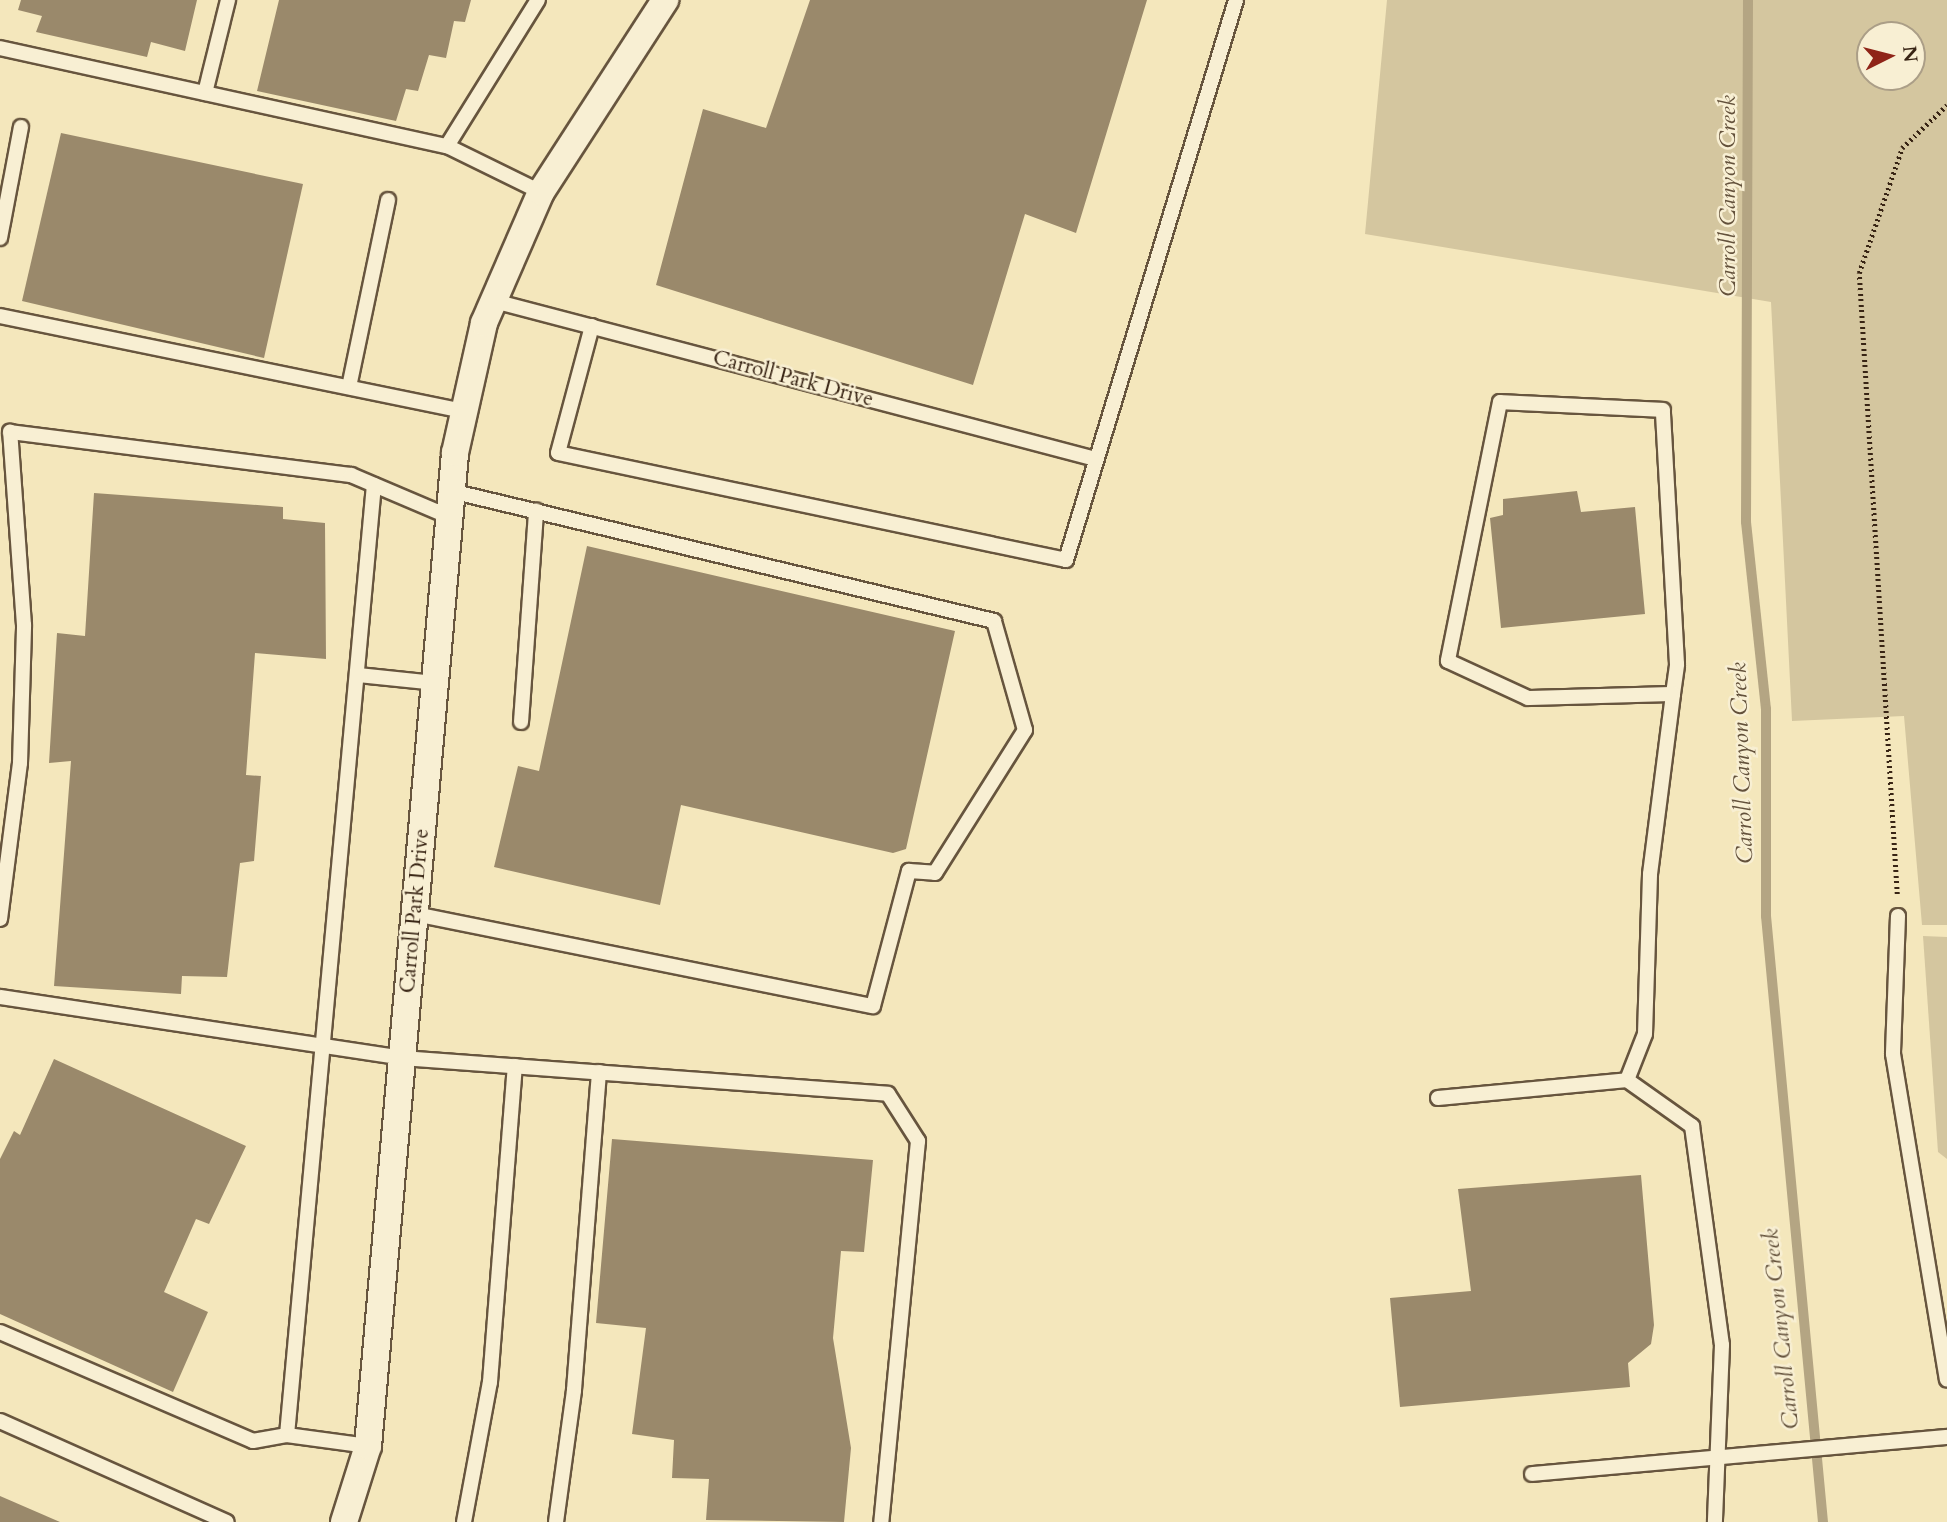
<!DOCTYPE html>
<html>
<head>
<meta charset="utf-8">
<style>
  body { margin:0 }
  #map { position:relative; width:1947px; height:1522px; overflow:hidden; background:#f4e7bc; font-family:Cardo,serif }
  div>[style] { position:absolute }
  .green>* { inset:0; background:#d4c69f }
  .stream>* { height:10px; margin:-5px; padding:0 5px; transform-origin:5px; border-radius:5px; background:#b4a583 }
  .building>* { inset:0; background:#9a896b }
  .path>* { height:4.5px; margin-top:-2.25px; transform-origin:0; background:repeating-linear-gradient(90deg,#382414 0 2px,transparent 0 5.5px) }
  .roads { filter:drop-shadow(2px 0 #67553e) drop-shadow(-2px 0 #67553e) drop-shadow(0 2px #67553e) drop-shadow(0 -2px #67553e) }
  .lane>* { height:14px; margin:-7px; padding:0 7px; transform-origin:7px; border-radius:7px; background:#f8efd3 }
  .street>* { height:26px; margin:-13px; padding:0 13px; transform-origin:13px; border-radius:13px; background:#f8efd3 }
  span { translate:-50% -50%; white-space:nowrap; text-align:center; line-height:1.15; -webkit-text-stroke:5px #f8efd3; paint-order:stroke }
  .street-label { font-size:21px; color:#382414 }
  .water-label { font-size:23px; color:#63513b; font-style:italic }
  .north { position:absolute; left:1856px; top:21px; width:70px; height:70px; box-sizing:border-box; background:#f8efd3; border:2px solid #ab9e87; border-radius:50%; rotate:84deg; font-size:19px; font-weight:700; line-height:28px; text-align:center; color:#382414 }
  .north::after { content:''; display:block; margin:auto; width:24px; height:32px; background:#8f2418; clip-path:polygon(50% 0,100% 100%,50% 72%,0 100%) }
</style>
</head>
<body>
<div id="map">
  <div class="green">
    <i style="clip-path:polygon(evenodd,1387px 0,1947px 0,1947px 925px,1922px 925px,1904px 716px,1792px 721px,1771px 302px,1365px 234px,1387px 0,1912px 35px,1912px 77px,1870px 77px,1870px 35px,1912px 35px)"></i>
    <i style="clip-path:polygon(1923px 936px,1947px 937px,1947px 1159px,1938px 1152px)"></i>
  </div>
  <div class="stream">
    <i style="left:1748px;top:0;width:522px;rotate:90.22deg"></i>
    <i style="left:1746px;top:522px;width:188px;rotate:83.9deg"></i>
    <i style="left:1766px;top:709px;width:207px;rotate:90deg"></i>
    <i style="left:1766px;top:916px;width:609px;rotate:84.63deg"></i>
  </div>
  <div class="building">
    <i style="clip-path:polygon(21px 0,197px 0,185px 51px,151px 42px,147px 57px,36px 32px,42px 16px,18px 10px)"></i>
    <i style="clip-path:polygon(279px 0,471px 0,465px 22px,454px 21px,446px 58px,429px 55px,418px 91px,406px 89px,396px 121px,257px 91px)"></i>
    <i style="clip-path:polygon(810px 0,1147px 0,1076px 233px,1025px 214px,973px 385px,656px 285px,703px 109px,766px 128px)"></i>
    <i style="clip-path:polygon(61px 133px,303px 184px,264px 358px,22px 301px)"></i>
    <i style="clip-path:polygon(1577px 491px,1581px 512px,1635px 507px,1645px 614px,1501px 628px,1490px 518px,1503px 515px,1503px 499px)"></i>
    <i style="clip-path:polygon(94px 493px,283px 507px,283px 519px,325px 523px,326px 659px,255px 653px,246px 775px,261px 776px,254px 861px,240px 863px,227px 977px,182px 976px,181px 994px,54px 986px,71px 761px,49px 763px,57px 633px,85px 636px)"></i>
    <i style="clip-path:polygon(587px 546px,955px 631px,906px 849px,893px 853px,681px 805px,660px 905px,494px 867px,518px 766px,539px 771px)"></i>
    <i style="clip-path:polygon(54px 1059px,246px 1146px,209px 1224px,196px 1219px,164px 1292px,208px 1312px,173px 1392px,0 1314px,0 1159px,14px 1131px,20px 1135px)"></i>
    <i style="clip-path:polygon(612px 1139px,873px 1160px,864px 1252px,841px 1251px,833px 1338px,851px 1448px,844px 1522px,706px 1520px,709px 1479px,672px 1478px,674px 1440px,632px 1434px,646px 1328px,596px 1323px)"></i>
    <i style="clip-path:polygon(1641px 1175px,1654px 1325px,1651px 1344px,1628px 1363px,1630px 1387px,1400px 1407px,1390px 1298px,1471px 1291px,1458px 1189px)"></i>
    <i style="clip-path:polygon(0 1496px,60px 1522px,0 1522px)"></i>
  </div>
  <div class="path">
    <i style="left:1897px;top:894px;width:622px;rotate:-93.5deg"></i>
    <i style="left:1859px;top:273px;width:132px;rotate:-71deg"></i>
    <i style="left:1902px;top:148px;width:62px;rotate:-43.7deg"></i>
  </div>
  <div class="roads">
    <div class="lane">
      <i style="left:0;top:48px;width:458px;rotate:12.4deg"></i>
      <i style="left:447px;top:146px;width:105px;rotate:26.1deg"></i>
      <i style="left:205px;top:93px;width:96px;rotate:-76.1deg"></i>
      <i style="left:447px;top:146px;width:172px;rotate:-58.1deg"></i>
      <i style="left:0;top:238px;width:113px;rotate:-79.3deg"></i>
      <i style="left:494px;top:301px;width:618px;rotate:14.71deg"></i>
      <i style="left:0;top:316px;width:474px;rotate:11.6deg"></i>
      <i style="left:592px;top:326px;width:131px;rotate:105deg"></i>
      <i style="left:558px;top:453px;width:519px;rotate:11.89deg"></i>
      <i style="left:1066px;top:560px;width:585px;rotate:-73.11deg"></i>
      <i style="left:349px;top:387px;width:191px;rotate:-78.2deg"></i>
      <i style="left:358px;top:675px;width:77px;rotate:5.9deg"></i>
      <i style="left:521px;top:722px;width:212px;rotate:-85.9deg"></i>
      <i style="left:415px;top:914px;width:467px;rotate:11.4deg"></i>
      <i style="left:873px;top:1006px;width:140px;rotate:-75.1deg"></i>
      <i style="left:909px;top:871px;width:26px;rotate:4deg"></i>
      <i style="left:935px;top:873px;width:169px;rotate:-57.8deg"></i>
      <i style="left:1025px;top:730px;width:113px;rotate:-105.9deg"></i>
      <i style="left:994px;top:621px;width:558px;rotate:-166.54deg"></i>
      <i style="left:1898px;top:916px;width:138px;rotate:92.1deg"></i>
      <i style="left:1893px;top:1054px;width:330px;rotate:80.6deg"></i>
      <i style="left:0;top:919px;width:157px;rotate:-82.7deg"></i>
      <i style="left:20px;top:763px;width:138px;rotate:-88.3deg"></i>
      <i style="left:24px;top:625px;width:194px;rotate:-94.1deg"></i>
      <i style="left:10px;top:432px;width:344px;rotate:7.2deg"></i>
      <i style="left:351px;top:475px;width:108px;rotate:23deg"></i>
      <i style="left:0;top:997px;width:407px;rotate:8.6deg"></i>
      <i style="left:402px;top:1058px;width:487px;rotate:4.2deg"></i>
      <i style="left:888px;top:1094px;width:56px;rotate:57.4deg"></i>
      <i style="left:918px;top:1141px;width:383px;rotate:95.5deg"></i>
      <i style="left:1627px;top:1080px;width:49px;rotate:-68.6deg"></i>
      <i style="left:1645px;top:1034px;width:160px;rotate:-88.2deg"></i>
      <i style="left:1650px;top:874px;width:181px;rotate:-82.7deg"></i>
      <i style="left:1673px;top:694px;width:30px;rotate:-82deg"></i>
      <i style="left:1677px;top:664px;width:254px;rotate:-93.2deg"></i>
      <i style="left:1663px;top:410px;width:163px;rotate:-177.2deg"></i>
      <i style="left:1500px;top:402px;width:264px;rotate:101.4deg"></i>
      <i style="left:1448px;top:661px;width:88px;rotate:24.8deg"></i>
      <i style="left:1528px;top:698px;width:145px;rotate:-1.6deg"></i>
      <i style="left:1438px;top:1098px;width:190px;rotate:-5.4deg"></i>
      <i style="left:1627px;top:1080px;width:80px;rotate:35.3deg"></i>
      <i style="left:1692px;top:1126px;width:221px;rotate:82.2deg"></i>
      <i style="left:1722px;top:1345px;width:177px;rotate:92.3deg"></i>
      <i style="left:0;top:1332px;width:275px;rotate:23.3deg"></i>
      <i style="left:253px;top:1441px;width:35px;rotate:-10deg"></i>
      <i style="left:0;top:1421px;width:248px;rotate:24deg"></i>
      <i style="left:368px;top:1446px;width:82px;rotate:-172.3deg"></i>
      <i style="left:287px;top:1435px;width:954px;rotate:-84.77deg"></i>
      <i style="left:1532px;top:1474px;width:417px;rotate:-5.1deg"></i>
      <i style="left:464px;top:1522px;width:142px;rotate:-79.5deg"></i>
      <i style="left:490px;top:1382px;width:317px;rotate:-85.5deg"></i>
      <i style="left:556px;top:1522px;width:133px;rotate:-82.2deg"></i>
      <i style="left:574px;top:1390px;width:319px;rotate:-85.5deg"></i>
    </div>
    <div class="street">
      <i style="left:344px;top:1522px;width:80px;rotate:-72.5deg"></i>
      <i style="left:368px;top:1446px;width:997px;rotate:-84.99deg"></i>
      <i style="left:455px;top:453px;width:133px;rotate:-77.4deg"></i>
      <i style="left:484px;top:323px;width:143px;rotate:-66.5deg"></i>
      <i style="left:541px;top:192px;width:229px;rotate:-57.1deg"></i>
    </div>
  </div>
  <div class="street-label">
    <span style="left:793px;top:379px;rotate:15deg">Carroll Park Drive</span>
    <span style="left:415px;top:911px;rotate:-85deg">Carroll Park Drive</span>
  </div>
  <div class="water-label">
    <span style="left:1728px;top:196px;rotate:-90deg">Carroll Canyon Creek</span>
    <span style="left:1742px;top:763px;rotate:-92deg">Carroll Canyon Creek</span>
    <span style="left:1781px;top:1329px;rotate:-96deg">Carroll Canyon Creek</span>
  </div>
  <div class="north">N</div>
</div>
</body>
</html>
